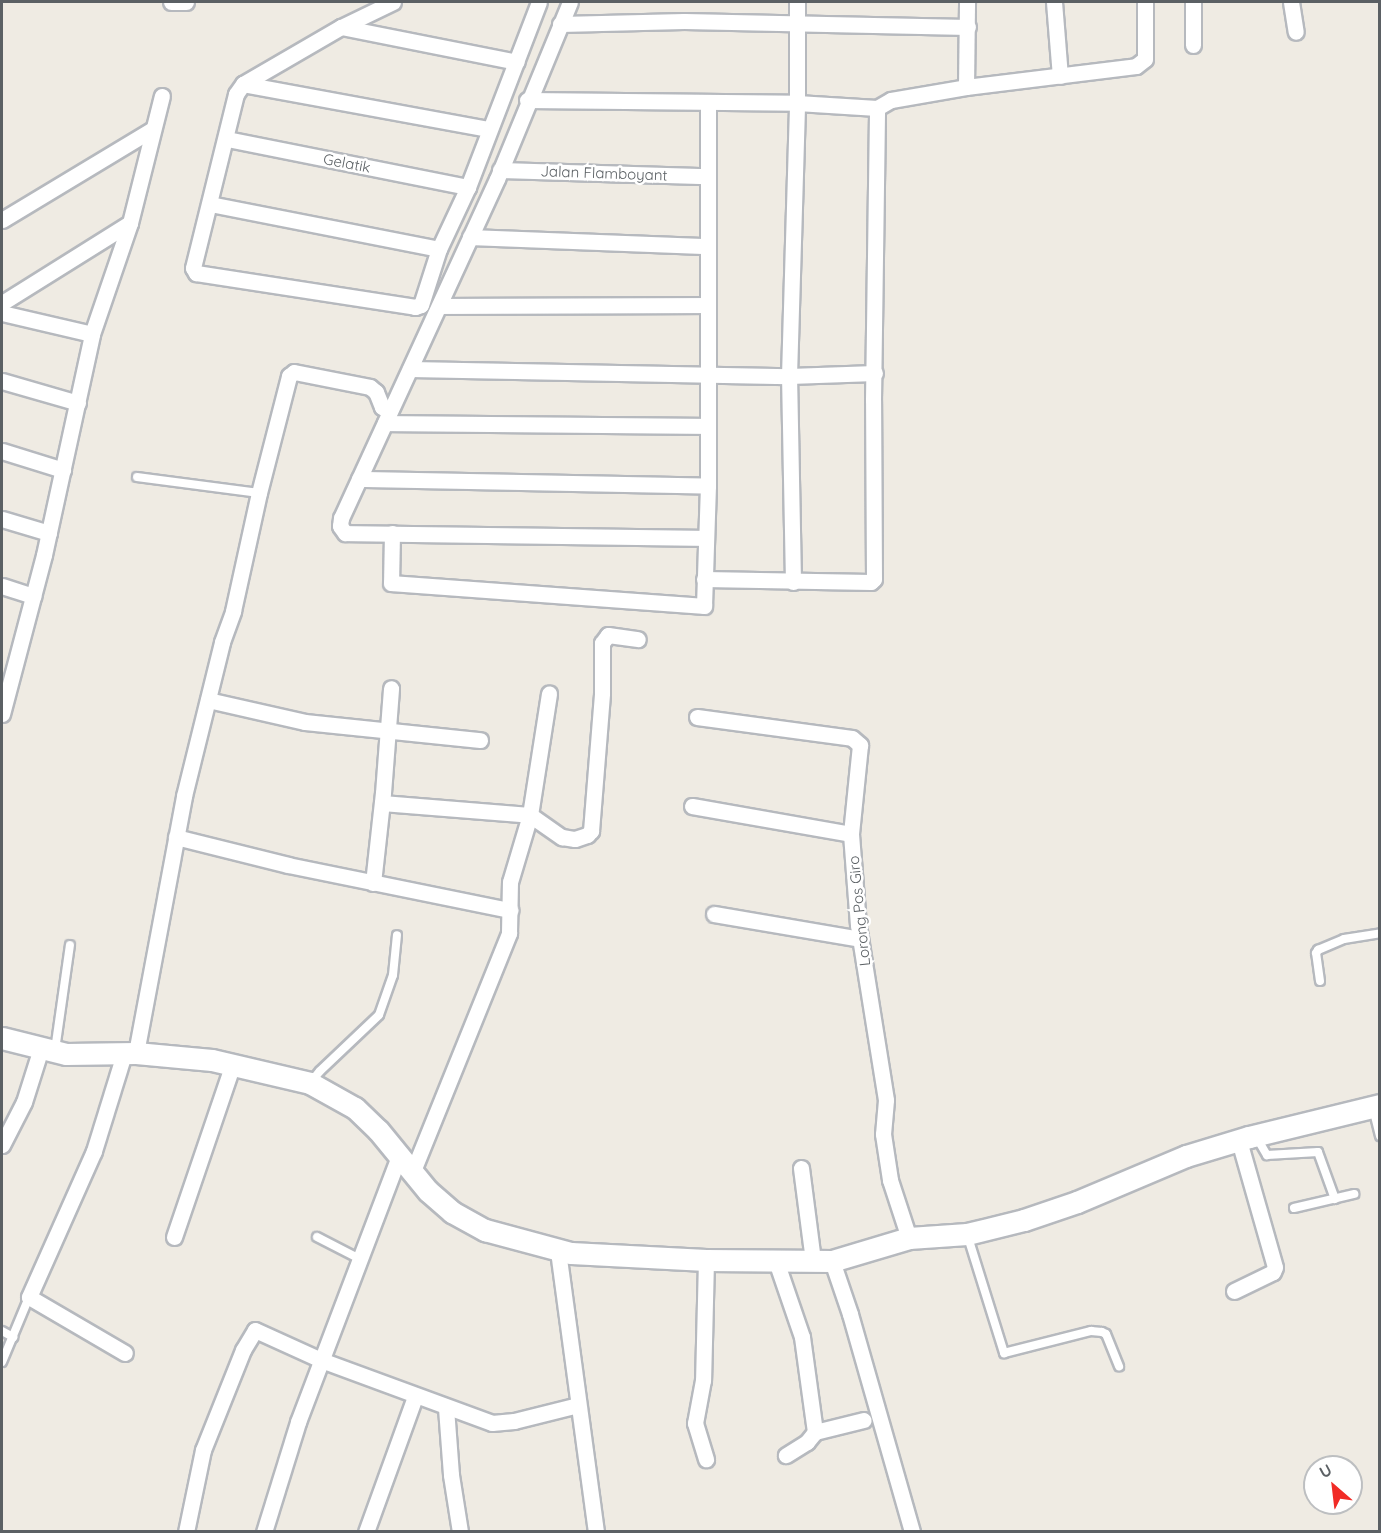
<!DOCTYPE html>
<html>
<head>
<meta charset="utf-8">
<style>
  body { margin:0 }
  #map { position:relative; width:1381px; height:1533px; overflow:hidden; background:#efebe3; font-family:Quicksand,sans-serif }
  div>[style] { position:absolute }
  .roads { filter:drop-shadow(2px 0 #b6b9be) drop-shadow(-2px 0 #b6b9be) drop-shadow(0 2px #b6b9be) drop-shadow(0 -2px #b6b9be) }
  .lane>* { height:8px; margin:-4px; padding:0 4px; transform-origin:4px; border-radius:4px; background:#fff }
  .street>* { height:15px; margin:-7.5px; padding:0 7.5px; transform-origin:7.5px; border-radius:7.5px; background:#fff }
  .secondary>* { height:21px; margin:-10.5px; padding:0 10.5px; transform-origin:10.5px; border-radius:10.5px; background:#fff }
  span { translate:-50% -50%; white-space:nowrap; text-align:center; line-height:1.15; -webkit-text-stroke:5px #fff; paint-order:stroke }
  .street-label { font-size:15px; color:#5b6064 }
  .frame { position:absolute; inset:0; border:3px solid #5b6064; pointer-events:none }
  .north { position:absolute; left:1303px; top:1455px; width:60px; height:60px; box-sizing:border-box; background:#fff; border:2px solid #bdbfc1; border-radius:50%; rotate:332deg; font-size:16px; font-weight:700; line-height:24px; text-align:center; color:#5b6064 }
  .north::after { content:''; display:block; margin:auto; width:21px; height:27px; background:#f12b26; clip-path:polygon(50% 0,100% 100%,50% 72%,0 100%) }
</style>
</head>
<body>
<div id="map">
  <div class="roads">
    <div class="lane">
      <i style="left:137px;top:477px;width:123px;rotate:7.5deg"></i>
      <i style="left:1320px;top:981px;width:28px;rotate:-98deg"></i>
      <i style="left:1316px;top:953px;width:4px;rotate:-56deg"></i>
      <i style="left:1318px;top:950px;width:28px;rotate:-23deg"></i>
      <i style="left:1344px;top:939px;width:36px;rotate:-9deg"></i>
      <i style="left:55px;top:1050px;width:106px;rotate:-81.9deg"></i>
      <i style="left:311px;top:1082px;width:14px;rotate:-51deg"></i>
      <i style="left:320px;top:1071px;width:81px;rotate:-43.5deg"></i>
      <i style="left:379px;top:1015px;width:42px;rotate:-70.7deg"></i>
      <i style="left:393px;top:975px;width:40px;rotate:-84.3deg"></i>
      <i style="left:1373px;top:1108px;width:29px;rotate:76deg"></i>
      <i style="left:1257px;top:1138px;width:20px;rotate:60deg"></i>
      <i style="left:1267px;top:1155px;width:51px;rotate:-3.4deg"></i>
      <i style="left:1318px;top:1152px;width:50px;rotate:70.1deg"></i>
      <i style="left:1294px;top:1208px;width:62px;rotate:-13.1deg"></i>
      <i style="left:967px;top:1234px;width:125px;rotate:72.7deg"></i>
      <i style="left:1004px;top:1353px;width:90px;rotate:-14.2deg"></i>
      <i style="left:1091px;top:1331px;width:11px;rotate:5deg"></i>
      <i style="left:1102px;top:1332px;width:4px;rotate:27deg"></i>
      <i style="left:1106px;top:1334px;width:35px;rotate:68deg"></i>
      <i style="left:317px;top:1237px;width:48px;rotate:27.1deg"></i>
      <i style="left:2px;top:1331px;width:13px;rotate:29deg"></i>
      <i style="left:2px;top:1362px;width:70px;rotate:-67.4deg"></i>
    </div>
    <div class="street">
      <i style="left:171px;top:2px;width:15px"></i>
      <i style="left:393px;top:2px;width:58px;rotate:154.3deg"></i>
      <i style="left:341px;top:27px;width:113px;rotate:149.8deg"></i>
      <i style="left:243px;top:84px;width:12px;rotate:125deg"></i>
      <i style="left:236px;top:94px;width:179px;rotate:103.9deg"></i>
      <i style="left:193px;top:268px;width:6px;rotate:59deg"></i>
      <i style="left:196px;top:273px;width:222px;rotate:8.8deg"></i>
      <i style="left:415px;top:307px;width:6px;rotate:-18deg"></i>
      <i style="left:421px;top:305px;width:59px;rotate:-72.2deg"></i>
      <i style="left:439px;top:249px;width:68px;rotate:-64.9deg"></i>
      <i style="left:468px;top:187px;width:198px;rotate:-69deg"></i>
      <i style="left:570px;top:2px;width:191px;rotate:112.4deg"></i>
      <i style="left:497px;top:179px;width:373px;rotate:114.7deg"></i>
      <i style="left:341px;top:518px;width:8px;rotate:97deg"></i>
      <i style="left:340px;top:526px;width:9px;rotate:54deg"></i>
      <i style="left:345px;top:533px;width:359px;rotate:0.8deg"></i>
      <i style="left:1054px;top:2px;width:74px;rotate:85.4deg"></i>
      <i style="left:1193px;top:2px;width:43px;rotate:90deg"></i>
      <i style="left:1291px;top:2px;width:30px;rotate:81deg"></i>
      <i style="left:560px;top:24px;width:124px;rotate:-1.4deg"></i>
      <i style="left:684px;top:21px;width:284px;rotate:1.2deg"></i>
      <i style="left:341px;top:27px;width:179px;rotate:11.2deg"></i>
      <i style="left:243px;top:84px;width:250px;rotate:10.4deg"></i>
      <i style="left:966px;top:87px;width:85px;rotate:-89.3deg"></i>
      <i style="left:527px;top:100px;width:270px;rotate:0.6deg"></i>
      <i style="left:797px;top:103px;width:80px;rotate:3.6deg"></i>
      <i style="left:227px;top:139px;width:246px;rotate:11.3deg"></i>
      <i style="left:500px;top:170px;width:208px;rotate:1.7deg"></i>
      <i style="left:210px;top:204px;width:233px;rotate:11.1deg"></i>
      <i style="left:2px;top:220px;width:176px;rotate:-31.1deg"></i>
      <i style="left:470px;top:237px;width:238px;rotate:2.2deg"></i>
      <i style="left:2px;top:303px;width:151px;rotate:-32deg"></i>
      <i style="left:441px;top:306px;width:267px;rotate:-0.2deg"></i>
      <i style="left:2px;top:313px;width:92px;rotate:13.1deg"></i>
      <i style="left:410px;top:369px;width:379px;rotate:1.1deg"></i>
      <i style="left:789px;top:376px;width:86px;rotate:-2deg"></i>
      <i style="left:2px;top:381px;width:79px;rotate:16.1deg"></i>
      <i style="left:385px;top:423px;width:322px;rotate:0.5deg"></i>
      <i style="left:2px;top:451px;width:64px;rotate:17.3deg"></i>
      <i style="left:359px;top:479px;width:349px;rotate:1.1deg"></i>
      <i style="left:2px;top:519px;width:49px;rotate:16.6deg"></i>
      <i style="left:392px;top:533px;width:50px;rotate:91.1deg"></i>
      <i style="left:391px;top:583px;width:314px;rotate:4.2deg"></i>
      <i style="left:704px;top:606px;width:120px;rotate:-88.1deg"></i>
      <i style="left:708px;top:486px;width:383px;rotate:-90deg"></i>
      <i style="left:704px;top:579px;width:167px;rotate:1deg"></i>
      <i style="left:871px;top:582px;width:4px;rotate:-45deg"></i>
      <i style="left:874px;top:579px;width:179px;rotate:-90.3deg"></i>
      <i style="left:873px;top:400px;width:292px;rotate:-89.2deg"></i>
      <i style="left:877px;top:108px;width:16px;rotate:-30deg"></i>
      <i style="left:891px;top:100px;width:76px;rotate:-9.8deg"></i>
      <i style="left:966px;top:87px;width:171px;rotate:-7deg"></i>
      <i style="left:1136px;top:66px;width:11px;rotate:-38deg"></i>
      <i style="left:1145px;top:59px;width:57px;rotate:-90deg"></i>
      <i style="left:793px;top:582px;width:206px;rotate:-91.1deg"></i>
      <i style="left:789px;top:376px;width:273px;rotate:-88.3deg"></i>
      <i style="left:797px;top:103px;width:101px;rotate:-90deg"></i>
      <i style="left:2px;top:586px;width:33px;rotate:18deg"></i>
      <i style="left:208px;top:700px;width:99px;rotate:12.8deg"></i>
      <i style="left:305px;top:722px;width:176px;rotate:5.9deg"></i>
      <i style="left:2px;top:714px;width:164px;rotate:-75.2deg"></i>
      <i style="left:44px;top:555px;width:226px;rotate:-77.7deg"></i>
      <i style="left:92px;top:334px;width:117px;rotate:-71.1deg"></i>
      <i style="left:130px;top:223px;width:131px;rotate:-75.9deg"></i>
      <i style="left:697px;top:717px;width:156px;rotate:7.7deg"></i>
      <i style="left:852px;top:738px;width:11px;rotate:41deg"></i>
      <i style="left:860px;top:745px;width:89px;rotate:95.8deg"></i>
      <i style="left:851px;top:834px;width:91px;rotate:85.6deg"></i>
      <i style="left:858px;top:925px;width:177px;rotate:80.9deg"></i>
      <i style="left:886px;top:1100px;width:34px;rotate:95deg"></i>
      <i style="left:883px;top:1134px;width:47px;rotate:81.3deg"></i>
      <i style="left:890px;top:1180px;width:61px;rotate:71.9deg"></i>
      <i style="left:382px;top:803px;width:148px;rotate:4.6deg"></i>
      <i style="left:530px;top:815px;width:39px;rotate:35deg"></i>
      <i style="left:562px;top:837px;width:13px;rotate:9deg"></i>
      <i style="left:575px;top:839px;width:13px;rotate:-18deg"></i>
      <i style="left:587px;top:835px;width:6px;rotate:-45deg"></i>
      <i style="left:591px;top:831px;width:138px;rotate:-85.4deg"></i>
      <i style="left:602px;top:693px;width:50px;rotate:-90deg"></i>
      <i style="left:602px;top:643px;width:10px;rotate:-53deg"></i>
      <i style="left:608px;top:635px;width:30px;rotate:8deg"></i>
      <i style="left:692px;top:806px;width:161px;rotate:10deg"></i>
      <i style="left:176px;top:837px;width:115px;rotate:14deg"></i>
      <i style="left:288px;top:865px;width:227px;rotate:11.5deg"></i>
      <i style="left:373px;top:883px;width:91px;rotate:-83.7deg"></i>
      <i style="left:383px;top:793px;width:105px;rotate:-85.6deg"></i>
      <i style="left:714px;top:914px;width:148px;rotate:9.7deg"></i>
      <i style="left:136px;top:1053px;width:261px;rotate:-79.4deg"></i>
      <i style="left:184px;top:796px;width:159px;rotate:-76.1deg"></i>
      <i style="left:222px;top:642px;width:33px;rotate:-70deg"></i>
      <i style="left:233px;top:611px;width:121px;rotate:-77.6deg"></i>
      <i style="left:259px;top:493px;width:121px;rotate:-75.6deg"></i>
      <i style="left:289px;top:376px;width:6px;rotate:-39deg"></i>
      <i style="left:294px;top:372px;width:77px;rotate:11.2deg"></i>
      <i style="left:370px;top:387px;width:8px;rotate:40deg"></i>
      <i style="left:376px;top:392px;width:16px;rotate:68deg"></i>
      <i style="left:382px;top:407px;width:9px;rotate:32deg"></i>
      <i style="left:124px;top:1054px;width:102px;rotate:107.2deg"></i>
      <i style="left:94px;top:1151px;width:160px;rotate:114deg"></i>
      <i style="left:29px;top:1297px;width:111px;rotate:30.3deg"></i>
      <i style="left:2px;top:1145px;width:48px;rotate:-62.9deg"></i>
      <i style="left:24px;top:1102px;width:57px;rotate:-72.5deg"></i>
      <i style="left:801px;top:1168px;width:94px;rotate:82.6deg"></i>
      <i style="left:413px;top:1171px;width:257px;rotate:-68deg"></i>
      <i style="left:509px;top:933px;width:51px;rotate:-88.9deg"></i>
      <i style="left:510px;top:882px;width:70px;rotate:-73.4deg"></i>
      <i style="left:530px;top:815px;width:123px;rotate:-81.1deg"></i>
      <i style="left:174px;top:1237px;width:183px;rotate:-71.2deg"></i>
      <i style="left:558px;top:1251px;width:284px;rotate:82.3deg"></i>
      <i style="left:706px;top:1260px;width:120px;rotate:91.4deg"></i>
      <i style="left:703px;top:1380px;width:44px;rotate:100.5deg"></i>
      <i style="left:695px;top:1423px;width:38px;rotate:73deg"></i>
      <i style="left:776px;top:1261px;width:80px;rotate:71.1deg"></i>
      <i style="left:802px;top:1337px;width:96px;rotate:82.2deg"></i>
      <i style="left:815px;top:1432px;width:13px;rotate:129deg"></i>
      <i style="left:807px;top:1442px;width:25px;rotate:148deg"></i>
      <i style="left:832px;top:1261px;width:56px;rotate:71.2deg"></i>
      <i style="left:850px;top:1314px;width:227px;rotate:74.1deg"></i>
      <i style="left:1234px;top:1291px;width:43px;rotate:-26deg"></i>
      <i style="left:1273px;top:1272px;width:5px;rotate:-68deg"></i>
      <i style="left:1275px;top:1267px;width:131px;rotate:-105.9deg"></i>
      <i style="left:446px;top:1408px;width:67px;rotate:85.7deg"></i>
      <i style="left:451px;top:1475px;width:58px;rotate:81deg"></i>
      <i style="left:815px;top:1432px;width:50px;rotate:-13.8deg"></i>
      <i style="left:186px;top:1532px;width:84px;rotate:-78.3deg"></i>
      <i style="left:203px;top:1450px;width:108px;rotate:-68.2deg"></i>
      <i style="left:243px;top:1350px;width:23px;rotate:-59deg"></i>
      <i style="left:255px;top:1330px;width:72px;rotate:24.4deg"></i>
      <i style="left:321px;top:1360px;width:182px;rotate:20.2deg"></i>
      <i style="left:492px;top:1423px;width:22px;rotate:-5deg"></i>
      <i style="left:514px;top:1421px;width:66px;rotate:-14deg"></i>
      <i style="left:264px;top:1532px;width:115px;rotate:-72.8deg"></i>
      <i style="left:298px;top:1422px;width:285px;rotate:-69.2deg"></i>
      <i style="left:366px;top:1532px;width:144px;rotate:-70.1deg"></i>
    </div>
    <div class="secondary">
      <i style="left:2px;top:1038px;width:66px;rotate:14deg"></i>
      <i style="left:66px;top:1054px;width:70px;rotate:-0.8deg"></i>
      <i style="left:136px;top:1053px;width:76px;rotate:5.3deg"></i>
      <i style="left:212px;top:1060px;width:101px;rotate:13.2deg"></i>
      <i style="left:310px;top:1083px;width:51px;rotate:29.1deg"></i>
      <i style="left:355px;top:1108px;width:32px;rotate:44deg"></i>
      <i style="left:378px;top:1130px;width:79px;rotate:50.7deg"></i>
      <i style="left:428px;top:1191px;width:32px;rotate:41deg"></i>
      <i style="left:452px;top:1212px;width:38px;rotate:29deg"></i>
      <i style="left:485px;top:1230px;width:89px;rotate:15deg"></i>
      <i style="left:571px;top:1253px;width:135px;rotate:3deg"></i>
      <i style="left:706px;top:1260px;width:126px;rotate:0.5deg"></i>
      <i style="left:832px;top:1261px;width:80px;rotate:-16.6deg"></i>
      <i style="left:909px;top:1238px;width:58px;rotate:-3.9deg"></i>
      <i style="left:967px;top:1234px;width:59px;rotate:-13.8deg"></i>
      <i style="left:1024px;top:1220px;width:56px;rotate:-18.8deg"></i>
      <i style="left:1077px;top:1202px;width:118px;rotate:-22.9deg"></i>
      <i style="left:1186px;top:1156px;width:66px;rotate:-16.8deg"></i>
      <i style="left:1249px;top:1137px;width:135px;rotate:-13.7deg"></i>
    </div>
  </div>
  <div class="street-label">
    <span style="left:347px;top:163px;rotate:11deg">Gelatik</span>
    <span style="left:604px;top:173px;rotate:2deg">Jalan Flamboyant</span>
    <span style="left:859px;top:911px;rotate:-96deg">Lorong Pos Giro</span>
  </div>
  <div class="frame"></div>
  <div class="north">U</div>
</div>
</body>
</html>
